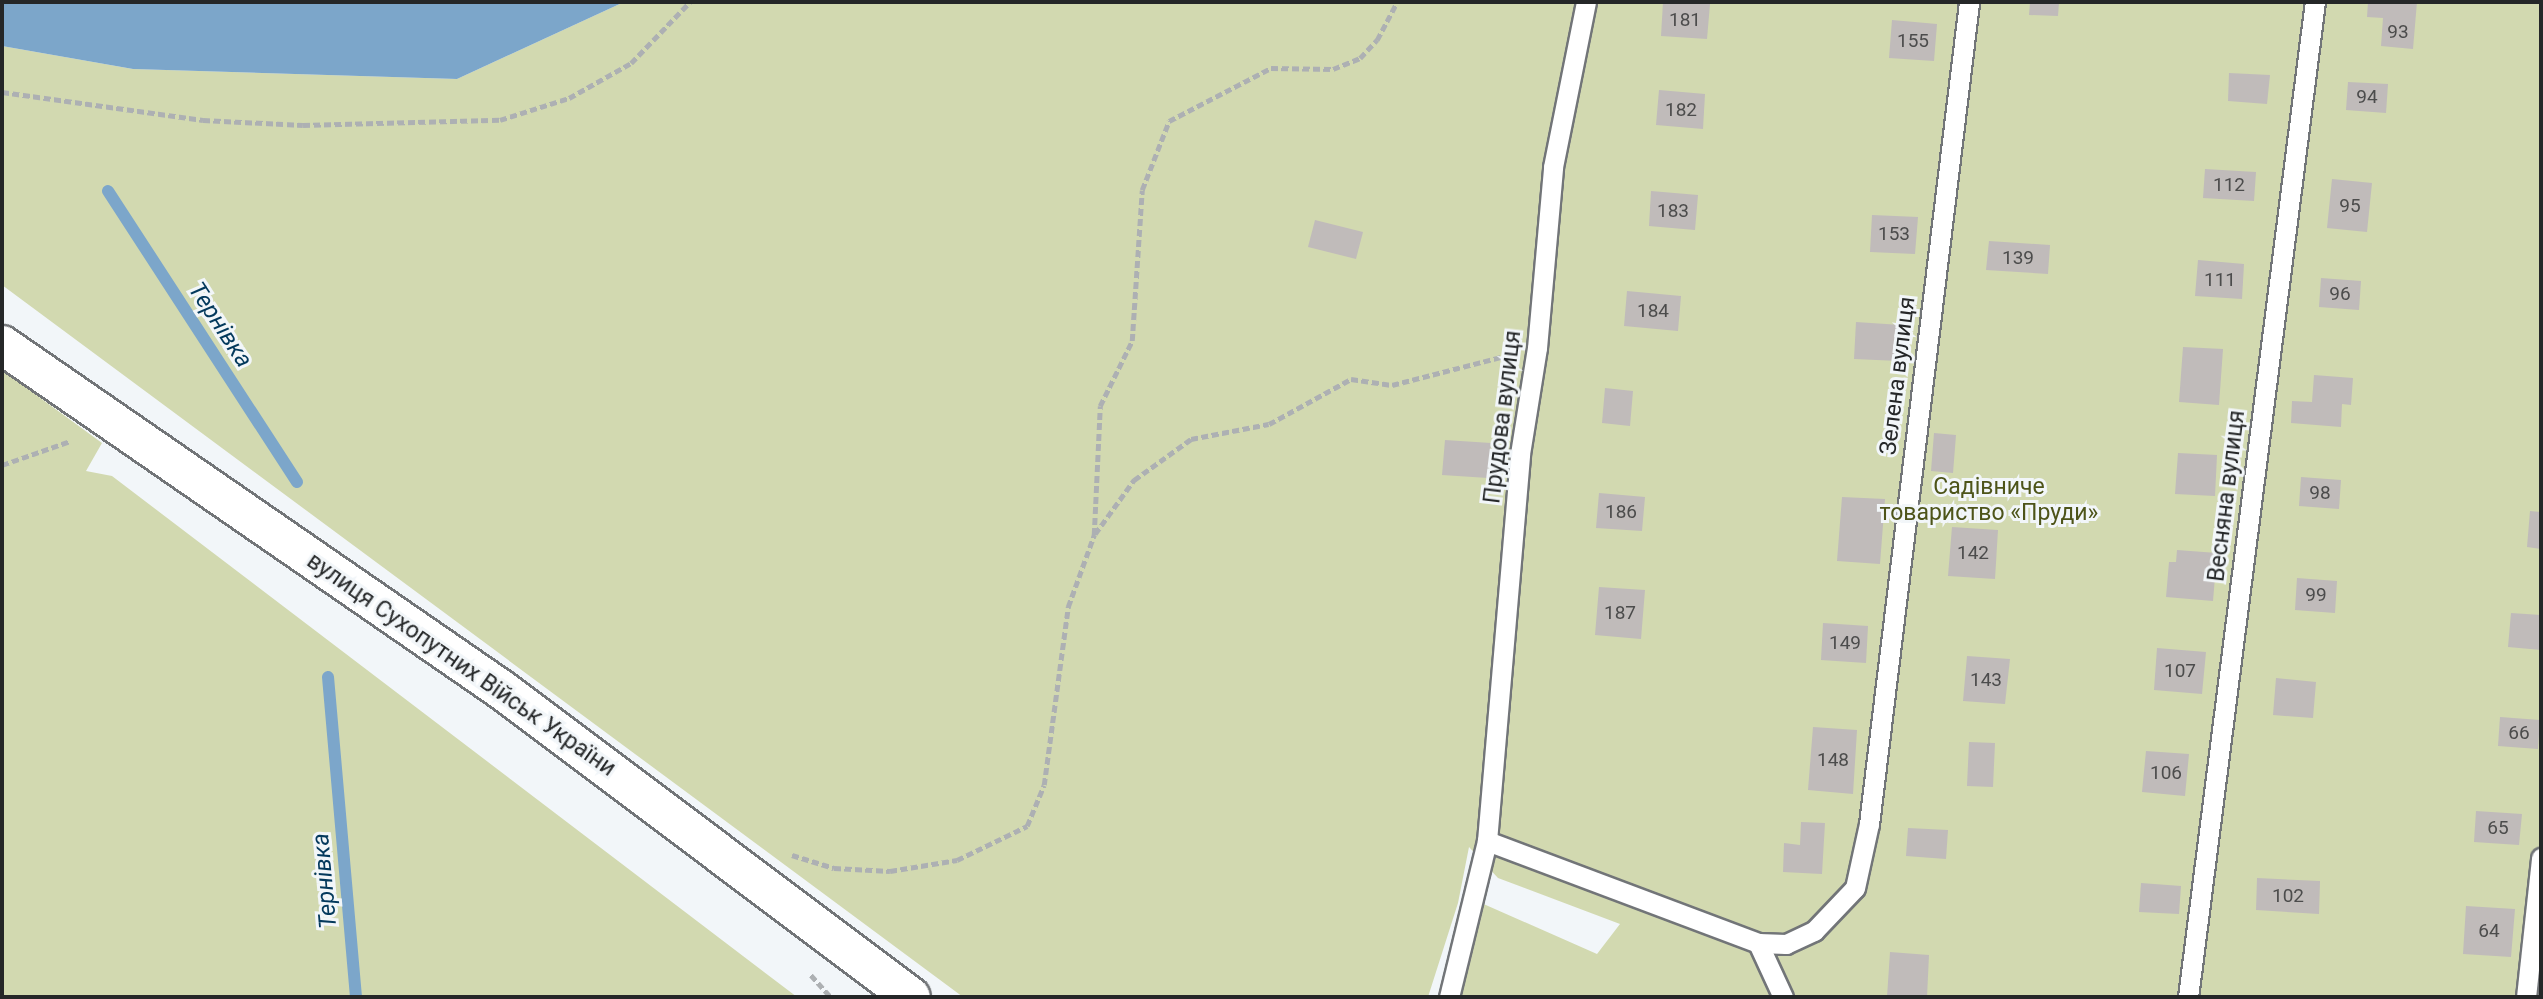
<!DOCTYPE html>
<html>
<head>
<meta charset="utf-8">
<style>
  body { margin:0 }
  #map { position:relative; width:2543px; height:999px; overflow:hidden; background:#f2f6f9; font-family:Roboto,sans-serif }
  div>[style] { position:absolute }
  .green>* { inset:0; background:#d2d9b0 }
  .water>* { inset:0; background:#7ca6ca }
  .stream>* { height:12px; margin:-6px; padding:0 6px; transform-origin:6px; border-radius:6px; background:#7ca6ca }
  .building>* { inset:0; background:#c0bbba }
  .path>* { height:4.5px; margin-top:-2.25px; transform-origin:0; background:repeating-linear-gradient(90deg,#adb0b3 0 7px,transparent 0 10.5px) }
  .roads { filter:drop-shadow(2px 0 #727578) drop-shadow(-2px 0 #727578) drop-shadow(0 2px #727578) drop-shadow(0 -2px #727578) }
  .service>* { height:19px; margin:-9.5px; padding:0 9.5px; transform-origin:9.5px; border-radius:9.5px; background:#fff }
  .tertiary>* { height:38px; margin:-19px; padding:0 19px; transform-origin:19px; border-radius:19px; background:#fff }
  span { translate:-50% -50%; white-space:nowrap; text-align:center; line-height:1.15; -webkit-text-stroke:6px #f2f6f9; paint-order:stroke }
  .number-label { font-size:19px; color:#4c4c4c }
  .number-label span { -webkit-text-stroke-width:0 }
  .street-label { font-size:23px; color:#252728 }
  .park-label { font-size:23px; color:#4d5419 }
  .water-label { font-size:24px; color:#03395c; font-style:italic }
  .frame { position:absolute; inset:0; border:4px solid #252728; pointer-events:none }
</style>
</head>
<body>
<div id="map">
  <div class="green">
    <i style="clip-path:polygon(624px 2px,2541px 2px,2541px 997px,1459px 997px,1479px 902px,1597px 954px,1620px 924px,1498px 878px,1469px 847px,1458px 903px,1428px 997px,963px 997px,2px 285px,2px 46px,133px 69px,457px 79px)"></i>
    <i style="clip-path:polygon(2px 370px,102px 443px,86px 471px,112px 476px,797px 997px,2px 997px)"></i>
  </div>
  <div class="water">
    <i style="clip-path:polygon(2px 2px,624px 2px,457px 79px,133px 69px,2px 46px)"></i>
  </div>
  <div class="stream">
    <i style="left:108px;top:191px;width:347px;rotate:57deg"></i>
    <i style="left:328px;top:677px;width:321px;rotate:85deg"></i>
  </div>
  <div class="building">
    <i style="clip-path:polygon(1663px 2px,1710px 4px,1707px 39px,1661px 36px)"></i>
    <i style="clip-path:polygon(2030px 2px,2059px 2px,2058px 16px,2029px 15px)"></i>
    <i style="clip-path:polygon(2368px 2px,2417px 2px,2413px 49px,2381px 46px,2383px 18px,2367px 17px)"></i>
    <i style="clip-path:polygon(1892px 20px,1937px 24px,1934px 61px,1889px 58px)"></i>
    <i style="clip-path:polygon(2229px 73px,2270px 75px,2267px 104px,2228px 101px)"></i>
    <i style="clip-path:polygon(2348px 82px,2388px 84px,2386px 113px,2346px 110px)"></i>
    <i style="clip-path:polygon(1659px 90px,1705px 94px,1703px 129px,1656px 125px)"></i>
    <i style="clip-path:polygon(2205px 169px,2256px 172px,2254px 201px,2203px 198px)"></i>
    <i style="clip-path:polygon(2332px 179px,2372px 183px,2367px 232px,2327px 228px)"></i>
    <i style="clip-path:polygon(1651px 191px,1698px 195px,1695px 230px,1649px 226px)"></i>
    <i style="clip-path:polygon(1872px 215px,1918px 217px,1915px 254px,1870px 252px)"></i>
    <i style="clip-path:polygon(1315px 220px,1363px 232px,1356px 259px,1308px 247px)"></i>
    <i style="clip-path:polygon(1989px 241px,2050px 245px,2048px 274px,1986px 270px)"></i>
    <i style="clip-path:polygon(2198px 260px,2244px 264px,2242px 299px,2195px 296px)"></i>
    <i style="clip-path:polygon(2321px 278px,2361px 281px,2359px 310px,2319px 307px)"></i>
    <i style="clip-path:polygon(1627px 291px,1681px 296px,1678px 331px,1624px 326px)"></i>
    <i style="clip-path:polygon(1856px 322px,1901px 325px,1899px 361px,1854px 359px)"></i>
    <i style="clip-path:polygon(2183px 347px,2223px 349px,2219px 405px,2179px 402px)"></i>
    <i style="clip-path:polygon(2314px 375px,2353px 378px,2351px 405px,2342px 404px,2341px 427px,2291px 423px,2292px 401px,2312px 402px)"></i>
    <i style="clip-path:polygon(1605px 388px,1633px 391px,1630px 426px,1602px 423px)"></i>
    <i style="clip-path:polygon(1934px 433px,1956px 435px,1953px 473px,1931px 471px)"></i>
    <i style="clip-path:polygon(1445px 440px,1491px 443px,1488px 478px,1442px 475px)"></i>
    <i style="clip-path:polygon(2178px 453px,2217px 455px,2215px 496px,2175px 494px)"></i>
    <i style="clip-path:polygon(2301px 477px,2341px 480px,2339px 509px,2299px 506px)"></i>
    <i style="clip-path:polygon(1599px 493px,1645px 497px,1642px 531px,1596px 528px)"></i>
    <i style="clip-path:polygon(1842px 497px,1885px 499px,1880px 564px,1837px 561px)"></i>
    <i style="clip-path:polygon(2530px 511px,2541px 512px,2541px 549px,2527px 547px)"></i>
    <i style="clip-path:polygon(1952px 527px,1998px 530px,1995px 579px,1948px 576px)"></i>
    <i style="clip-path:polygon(2177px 550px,2217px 553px,2213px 601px,2166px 597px,2169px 562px,2176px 562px)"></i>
    <i style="clip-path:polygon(2297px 578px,2337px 581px,2335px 613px,2295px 610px)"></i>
    <i style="clip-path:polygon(1599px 587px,1645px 590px,1641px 639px,1595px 635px)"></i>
    <i style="clip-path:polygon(2511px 613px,2541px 615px,2541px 650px,2508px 647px)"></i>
    <i style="clip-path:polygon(1823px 623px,1868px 626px,1866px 663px,1821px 660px)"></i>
    <i style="clip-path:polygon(2157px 648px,2206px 652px,2202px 694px,2154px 690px)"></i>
    <i style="clip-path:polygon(1967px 656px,2010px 659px,2005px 704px,1963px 701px)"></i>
    <i style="clip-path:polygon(2276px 678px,2316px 682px,2313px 718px,2273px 715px)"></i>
    <i style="clip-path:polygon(2500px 717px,2540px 720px,2538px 749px,2498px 746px)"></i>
    <i style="clip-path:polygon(1813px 727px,1857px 730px,1853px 794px,1808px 790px)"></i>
    <i style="clip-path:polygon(1969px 742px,1995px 743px,1993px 787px,1967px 786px)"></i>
    <i style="clip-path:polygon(2146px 751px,2189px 754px,2185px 796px,2142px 792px)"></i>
    <i style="clip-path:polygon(2476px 811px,2522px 814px,2519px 845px,2474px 842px)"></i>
    <i style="clip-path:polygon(1801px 822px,1825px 823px,1822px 874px,1783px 872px,1784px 843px,1800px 845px)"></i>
    <i style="clip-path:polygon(1908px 828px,1948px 830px,1946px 859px,1906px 856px)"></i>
    <i style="clip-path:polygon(2257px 878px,2320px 881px,2319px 914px,2256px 910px)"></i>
    <i style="clip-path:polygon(2141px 883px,2181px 886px,2179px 914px,2139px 912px)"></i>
    <i style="clip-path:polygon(2466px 906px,2515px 909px,2511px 957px,2463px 954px)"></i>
    <i style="clip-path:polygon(1890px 952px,1929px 955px,1927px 997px,1887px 997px)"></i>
  </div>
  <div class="path">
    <i style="left:2px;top:92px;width:203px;rotate:7.9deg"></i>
    <i style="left:203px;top:120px;width:100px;rotate:2.9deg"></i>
    <i style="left:303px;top:125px;width:197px;rotate:-1.5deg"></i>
    <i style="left:500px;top:120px;width:72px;rotate:-17.7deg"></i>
    <i style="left:569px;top:98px;width:71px;rotate:-29.4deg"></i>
    <i style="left:631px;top:63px;width:85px;rotate:-46deg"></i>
    <i style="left:2px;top:465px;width:72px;rotate:-19.4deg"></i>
    <i style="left:1095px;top:534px;width:67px;rotate:-54.2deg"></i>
    <i style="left:1134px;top:480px;width:70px;rotate:-35.7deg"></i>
    <i style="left:1191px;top:439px;width:79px;rotate:-10.9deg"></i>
    <i style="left:1269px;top:424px;width:94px;rotate:-28.8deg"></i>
    <i style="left:1351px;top:379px;width:41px;rotate:8.3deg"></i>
    <i style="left:1392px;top:385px;width:117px;rotate:-14.4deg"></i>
    <i style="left:792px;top:855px;width:44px;rotate:17.2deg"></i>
    <i style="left:834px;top:868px;width:56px;rotate:3.1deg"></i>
    <i style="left:890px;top:871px;width:68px;rotate:-9.3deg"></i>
    <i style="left:957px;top:860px;width:78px;rotate:-25.9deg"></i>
    <i style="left:1027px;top:826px;width:44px;rotate:-67.5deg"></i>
    <i style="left:1044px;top:785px;width:180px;rotate:-82.3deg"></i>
    <i style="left:1068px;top:607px;width:77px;rotate:-70.1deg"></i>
    <i style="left:1094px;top:535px;width:129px;rotate:-87.3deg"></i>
    <i style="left:1100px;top:406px;width:72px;rotate:-63.8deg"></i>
    <i style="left:1132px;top:341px;width:151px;rotate:-86.2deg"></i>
    <i style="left:1142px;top:190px;width:74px;rotate:-68.6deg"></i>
    <i style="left:1169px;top:121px;width:115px;rotate:-27.5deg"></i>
    <i style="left:1271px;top:68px;width:62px;rotate:0.9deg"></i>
    <i style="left:1333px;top:69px;width:29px;rotate:-22deg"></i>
    <i style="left:1360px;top:58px;width:25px;rotate:-47deg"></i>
    <i style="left:1377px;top:40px;width:43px;rotate:-62.2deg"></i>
    <i style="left:811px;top:975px;width:30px;rotate:48deg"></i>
  </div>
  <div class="roads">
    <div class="service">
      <i style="left:1487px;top:841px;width:290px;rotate:20.6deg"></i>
      <i style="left:1758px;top:943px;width:60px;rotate:65.2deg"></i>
      <i style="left:1758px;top:943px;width:28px;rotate:2deg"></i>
      <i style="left:1786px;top:944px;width:31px;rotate:-25deg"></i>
      <i style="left:1814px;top:931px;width:59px;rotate:-46.4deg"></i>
      <i style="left:1855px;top:888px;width:66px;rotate:-77.7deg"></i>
      <i style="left:1869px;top:824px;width:828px;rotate:-83.06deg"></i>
      <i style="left:1449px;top:997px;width:161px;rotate:-76.3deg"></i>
      <i style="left:1487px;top:841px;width:388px;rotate:-85.1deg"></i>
      <i style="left:1520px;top:454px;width:107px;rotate:-80.9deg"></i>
      <i style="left:1537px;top:348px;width:182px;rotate:-84.9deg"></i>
      <i style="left:1553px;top:167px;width:168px;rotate:-78.7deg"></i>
      <i style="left:2188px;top:997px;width:1003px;rotate:-82.73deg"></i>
      <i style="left:2526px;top:997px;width:140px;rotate:-83.8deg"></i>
    </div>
    <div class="tertiary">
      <i style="left:2px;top:345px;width:607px;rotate:34.61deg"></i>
      <i style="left:502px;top:690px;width:511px;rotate:36.89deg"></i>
    </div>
  </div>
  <div class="number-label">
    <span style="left:1685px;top:20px">181</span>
    <span style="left:2398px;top:32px">93</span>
    <span style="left:1913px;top:41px">155</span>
    <span style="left:2367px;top:97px">94</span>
    <span style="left:1681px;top:110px">182</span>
    <span style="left:2229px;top:185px">112</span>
    <span style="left:2350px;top:206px">95</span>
    <span style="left:1673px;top:211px">183</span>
    <span style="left:1894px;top:234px">153</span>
    <span style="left:2018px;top:258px">139</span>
    <span style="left:2220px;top:280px">111</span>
    <span style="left:2340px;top:294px">96</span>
    <span style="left:1653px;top:311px">184</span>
    <span style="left:2320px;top:493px">98</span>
    <span style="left:1621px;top:512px">186</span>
    <span style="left:1973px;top:553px">142</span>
    <span style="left:2316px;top:595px">99</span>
    <span style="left:1620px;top:613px">187</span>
    <span style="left:1845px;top:643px">149</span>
    <span style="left:2180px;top:671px">107</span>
    <span style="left:1986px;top:680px">143</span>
    <span style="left:2519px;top:733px">66</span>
    <span style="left:1833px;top:760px">148</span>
    <span style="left:2166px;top:773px">106</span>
    <span style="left:2498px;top:828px">65</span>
    <span style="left:2288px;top:896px">102</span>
    <span style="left:2489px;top:931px">64</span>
  </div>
  <div class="street-label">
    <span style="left:1898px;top:376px;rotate:-83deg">Зелена вулиця</span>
    <span style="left:1503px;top:417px;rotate:-83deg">Прудова вулиця</span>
    <span style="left:2227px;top:496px;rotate:-83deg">Весняна вулиця</span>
    <span style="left:461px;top:665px;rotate:35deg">вулиця Сухопутних Військ України</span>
  </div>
  <div class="park-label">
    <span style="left:1989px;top:500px">Садівниче<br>товариство «Пруди»</span>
  </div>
  <div class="water-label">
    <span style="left:220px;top:325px;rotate:57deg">Тернівка</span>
    <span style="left:325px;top:881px;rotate:-95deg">Тернівка</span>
  </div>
  <div class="frame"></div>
</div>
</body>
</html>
